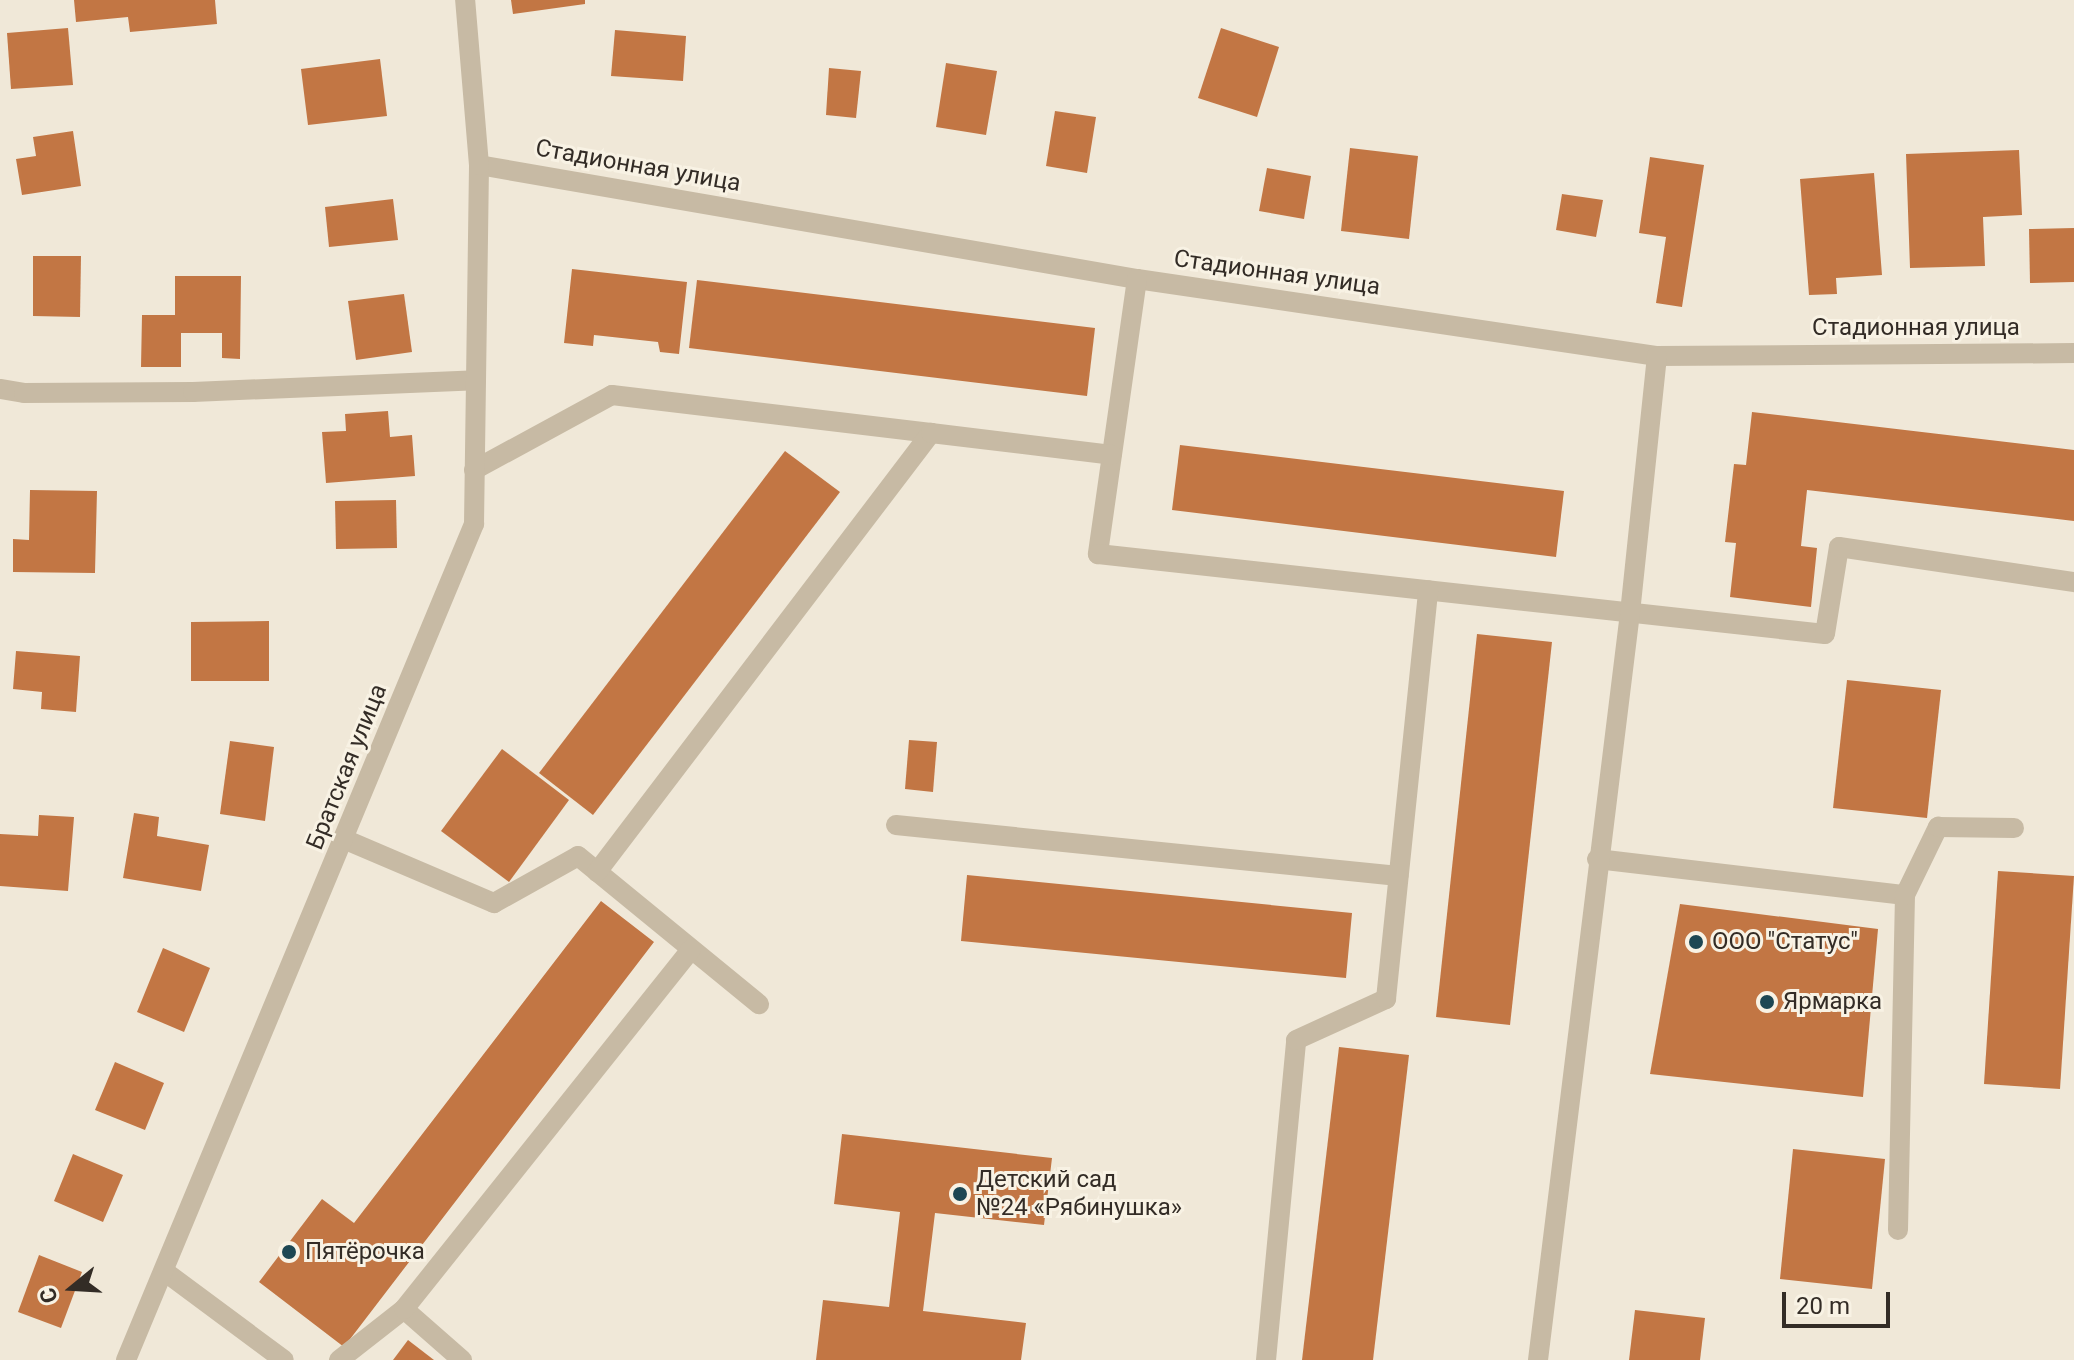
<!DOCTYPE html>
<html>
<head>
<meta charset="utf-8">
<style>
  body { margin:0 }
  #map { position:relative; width:2074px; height:1360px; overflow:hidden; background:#f0e8d8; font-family:Roboto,sans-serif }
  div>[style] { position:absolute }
  .building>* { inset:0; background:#c27644 }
  .minor>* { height:20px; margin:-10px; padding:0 10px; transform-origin:10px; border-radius:10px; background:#c7baa4 }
  .dots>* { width:22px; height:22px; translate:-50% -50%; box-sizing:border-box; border:4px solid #f8f2e4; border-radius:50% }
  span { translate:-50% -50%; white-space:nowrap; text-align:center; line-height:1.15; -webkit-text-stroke:6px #f8f2e4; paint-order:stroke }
  .street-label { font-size:24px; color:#332c26 }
  .poi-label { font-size:24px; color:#332c26 }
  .left { translate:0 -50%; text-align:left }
  .north { position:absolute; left:32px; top:1248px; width:80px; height:80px; -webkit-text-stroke:6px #f8f2e4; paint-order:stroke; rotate:252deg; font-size:22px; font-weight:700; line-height:32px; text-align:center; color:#332c26 }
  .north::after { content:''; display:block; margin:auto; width:28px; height:36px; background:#332c26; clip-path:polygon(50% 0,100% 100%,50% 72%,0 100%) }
  .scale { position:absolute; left:1782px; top:1292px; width:108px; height:36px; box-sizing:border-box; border:4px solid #332c26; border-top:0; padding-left:10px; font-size:24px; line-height:28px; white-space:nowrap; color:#332c26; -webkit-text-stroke:6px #f8f2e4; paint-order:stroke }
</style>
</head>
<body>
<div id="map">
  <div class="building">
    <i style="clip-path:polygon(74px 0,215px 0,217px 24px,130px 32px,128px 17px,76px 22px)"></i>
    <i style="clip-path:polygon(511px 0,585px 0,585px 4px,513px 14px)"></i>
    <i style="clip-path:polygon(68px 28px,73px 85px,11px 89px,7px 33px)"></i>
    <i style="clip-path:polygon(1221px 28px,1279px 47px,1257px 117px,1198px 98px)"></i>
    <i style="clip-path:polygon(615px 30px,686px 36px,683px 81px,611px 76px)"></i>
    <i style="clip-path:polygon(380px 59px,387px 116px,308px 125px,301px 69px)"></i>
    <i style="clip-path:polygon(946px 63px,997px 71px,986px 135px,936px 127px)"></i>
    <i style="clip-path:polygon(829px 68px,861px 71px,856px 118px,826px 115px)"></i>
    <i style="clip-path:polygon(1055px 111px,1096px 117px,1087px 173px,1046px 166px)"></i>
    <i style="clip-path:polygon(73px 131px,81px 186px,22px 195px,16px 159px,36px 156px,33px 137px)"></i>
    <i style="clip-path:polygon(1350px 148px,1418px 156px,1409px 239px,1341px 231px)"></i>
    <i style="clip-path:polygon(2019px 150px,2022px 215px,1983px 217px,1985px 266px,1910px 268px,1906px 154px)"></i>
    <i style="clip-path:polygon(1650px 157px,1704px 165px,1682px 307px,1656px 303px,1666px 237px,1639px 233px)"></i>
    <i style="clip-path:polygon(1267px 168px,1311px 176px,1304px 219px,1259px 211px)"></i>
    <i style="clip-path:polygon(1874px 173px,1882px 275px,1836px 278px,1837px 294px,1809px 295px,1800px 179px)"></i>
    <i style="clip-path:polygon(1562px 194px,1603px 200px,1596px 237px,1556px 230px)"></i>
    <i style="clip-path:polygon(393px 199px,398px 240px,329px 247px,325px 207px)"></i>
    <i style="clip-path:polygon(2074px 228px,2074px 282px,2030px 283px,2029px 229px)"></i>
    <i style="clip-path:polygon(33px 256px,81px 256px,80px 317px,33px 316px)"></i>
    <i style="clip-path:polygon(572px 269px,687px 282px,679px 354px,660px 352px,658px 342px,594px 335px,593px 346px,564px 343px)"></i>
    <i style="clip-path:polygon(175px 276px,241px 276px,240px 359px,222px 358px,222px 333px,181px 333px,181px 367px,141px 367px,142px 315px,175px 315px)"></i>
    <i style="clip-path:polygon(697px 280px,1095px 328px,1087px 396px,689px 348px)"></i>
    <i style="clip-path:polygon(404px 294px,412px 352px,356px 360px,348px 301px)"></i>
    <i style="clip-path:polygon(388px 411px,390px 437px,412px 435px,415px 476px,326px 483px,322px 432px,346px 431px,345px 414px)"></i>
    <i style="clip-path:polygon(1752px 412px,2074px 450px,2074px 521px,1807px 490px,1801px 546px,1817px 548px,1811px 607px,1730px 597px,1736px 543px,1725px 542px,1734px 464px,1746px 465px)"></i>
    <i style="clip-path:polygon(1180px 445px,1564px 491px,1556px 557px,1172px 510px)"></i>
    <i style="clip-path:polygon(785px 451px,840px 492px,593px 815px,539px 773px)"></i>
    <i style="clip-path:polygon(30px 490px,97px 491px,95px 573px,13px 572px,13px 539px,29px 540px)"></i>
    <i style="clip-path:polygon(396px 500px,397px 548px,336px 549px,335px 501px)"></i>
    <i style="clip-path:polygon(269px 621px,269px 681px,191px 681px,191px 622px)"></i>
    <i style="clip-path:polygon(1477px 634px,1552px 642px,1510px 1025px,1436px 1017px)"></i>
    <i style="clip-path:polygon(16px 651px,80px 656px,76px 712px,41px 709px,42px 692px,13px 689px)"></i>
    <i style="clip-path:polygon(1847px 680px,1941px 690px,1927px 818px,1833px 808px)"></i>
    <i style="clip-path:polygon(909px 740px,937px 742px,933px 792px,905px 789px)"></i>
    <i style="clip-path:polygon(230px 741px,274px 747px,265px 821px,220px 814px)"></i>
    <i style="clip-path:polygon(502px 749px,569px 800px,509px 882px,441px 831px)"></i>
    <i style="clip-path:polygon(134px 813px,159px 817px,157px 836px,209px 845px,201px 891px,123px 878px)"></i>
    <i style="clip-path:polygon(39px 815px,74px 817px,68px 891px,0 886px,0 834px,38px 836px)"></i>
    <i style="clip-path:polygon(1998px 871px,2074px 876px,2060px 1089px,1984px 1084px)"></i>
    <i style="clip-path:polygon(967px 875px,1352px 913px,1346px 978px,961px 941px)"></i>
    <i style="clip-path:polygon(601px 901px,654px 942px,344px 1347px,259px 1282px,322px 1199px,354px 1223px)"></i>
    <i style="clip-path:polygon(1680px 904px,1878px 929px,1863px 1097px,1650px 1074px)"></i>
    <i style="clip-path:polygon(163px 948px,210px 968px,184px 1032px,137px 1012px)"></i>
    <i style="clip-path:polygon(1339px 1047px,1409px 1055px,1373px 1360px,1302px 1360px)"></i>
    <i style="clip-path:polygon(115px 1062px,164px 1083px,145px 1130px,95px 1110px)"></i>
    <i style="clip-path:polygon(842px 1134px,1052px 1158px,1044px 1225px,935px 1213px,923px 1311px,1026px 1323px,1021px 1360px,816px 1360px,823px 1300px,889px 1307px,900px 1212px,834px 1204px)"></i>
    <i style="clip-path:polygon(1793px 1149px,1885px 1159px,1872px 1289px,1780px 1279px)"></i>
    <i style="clip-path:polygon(73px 1154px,123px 1175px,103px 1222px,54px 1201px)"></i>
    <i style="clip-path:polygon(39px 1255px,82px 1272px,61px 1328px,18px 1312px)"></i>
    <i style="clip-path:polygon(1635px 1310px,1705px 1318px,1700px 1360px,1629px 1360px)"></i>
    <i style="clip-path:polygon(408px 1340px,434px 1360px,393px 1360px)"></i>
  </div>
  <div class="minor">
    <i style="left:479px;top:165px;width:668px;rotate:9.83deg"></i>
    <i style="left:1137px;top:279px;width:526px;rotate:8.42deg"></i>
    <i style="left:1657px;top:356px;width:417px;rotate:-0.4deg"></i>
    <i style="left:1137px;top:279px;width:278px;rotate:98.1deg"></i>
    <i style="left:1098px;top:554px;width:731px;rotate:6.28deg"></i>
    <i style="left:1825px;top:634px;width:88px;rotate:-80.9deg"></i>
    <i style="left:1839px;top:547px;width:238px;rotate:8.5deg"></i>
    <i style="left:0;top:389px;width:24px;rotate:9deg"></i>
    <i style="left:24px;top:393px;width:169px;rotate:-0.3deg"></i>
    <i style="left:193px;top:392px;width:283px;rotate:-2.4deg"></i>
    <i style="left:474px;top:470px;width:157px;rotate:-28.5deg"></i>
    <i style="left:612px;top:395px;width:321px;rotate:6.8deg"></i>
    <i style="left:896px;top:825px;width:505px;rotate:5.8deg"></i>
    <i style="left:346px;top:840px;width:161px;rotate:23.1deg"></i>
    <i style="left:494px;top:903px;width:96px;rotate:-29.2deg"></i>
    <i style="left:578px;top:856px;width:234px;rotate:39.3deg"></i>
    <i style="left:1597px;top:859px;width:310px;rotate:6.7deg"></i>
    <i style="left:1905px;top:895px;width:335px;rotate:91.2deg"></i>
    <i style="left:597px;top:872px;width:552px;rotate:-52.74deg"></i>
    <i style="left:931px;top:433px;width:182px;rotate:6.9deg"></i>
    <i style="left:1905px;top:895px;width:76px;rotate:-64.1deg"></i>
    <i style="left:1938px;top:827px;width:76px;rotate:0.8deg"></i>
    <i style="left:164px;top:1271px;width:149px;rotate:36.6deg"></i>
    <i style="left:126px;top:1360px;width:906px;rotate:-67.4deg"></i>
    <i style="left:474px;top:524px;width:359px;rotate:-89.2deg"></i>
    <i style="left:479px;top:165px;width:166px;rotate:-94.8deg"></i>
    <i style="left:339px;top:1360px;width:83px;rotate:-38.1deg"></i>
    <i style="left:462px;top:1360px;width:77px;rotate:-138.7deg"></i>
    <i style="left:404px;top:1309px;width:460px;rotate:-51.4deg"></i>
    <i style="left:1266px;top:1360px;width:321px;rotate:-84.6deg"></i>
    <i style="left:1296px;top:1040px;width:99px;rotate:-24.5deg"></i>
    <i style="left:1386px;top:999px;width:411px;rotate:-84.1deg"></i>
    <i style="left:1538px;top:1360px;width:753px;rotate:-82.98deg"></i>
    <i style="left:1630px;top:613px;width:258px;rotate:-84deg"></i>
  </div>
  <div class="dots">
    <i style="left:1696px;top:942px;background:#1d4753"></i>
    <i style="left:1767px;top:1002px;background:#1d4753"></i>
    <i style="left:960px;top:1194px;background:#1d4753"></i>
    <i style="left:289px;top:1252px;background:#1d4753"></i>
  </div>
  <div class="street-label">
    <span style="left:638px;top:166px;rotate:10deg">Стадионная улица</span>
    <span style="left:1277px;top:273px;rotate:8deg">Стадионная улица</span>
    <span style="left:1916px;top:328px">Стадионная улица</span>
    <span style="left:347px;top:767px;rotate:-68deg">Братская улица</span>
  </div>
  <div class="poi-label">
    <span class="left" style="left:1712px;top:942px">ООО "Статус"</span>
    <span class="left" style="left:1783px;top:1002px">Ярмарка</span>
    <span class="left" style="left:976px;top:1194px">Детский сад<br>№24 «Рябинушка»</span>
    <span class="left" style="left:305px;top:1252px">Пятёрочка</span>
  </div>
  <div class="north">С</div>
  <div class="scale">20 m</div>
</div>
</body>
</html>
